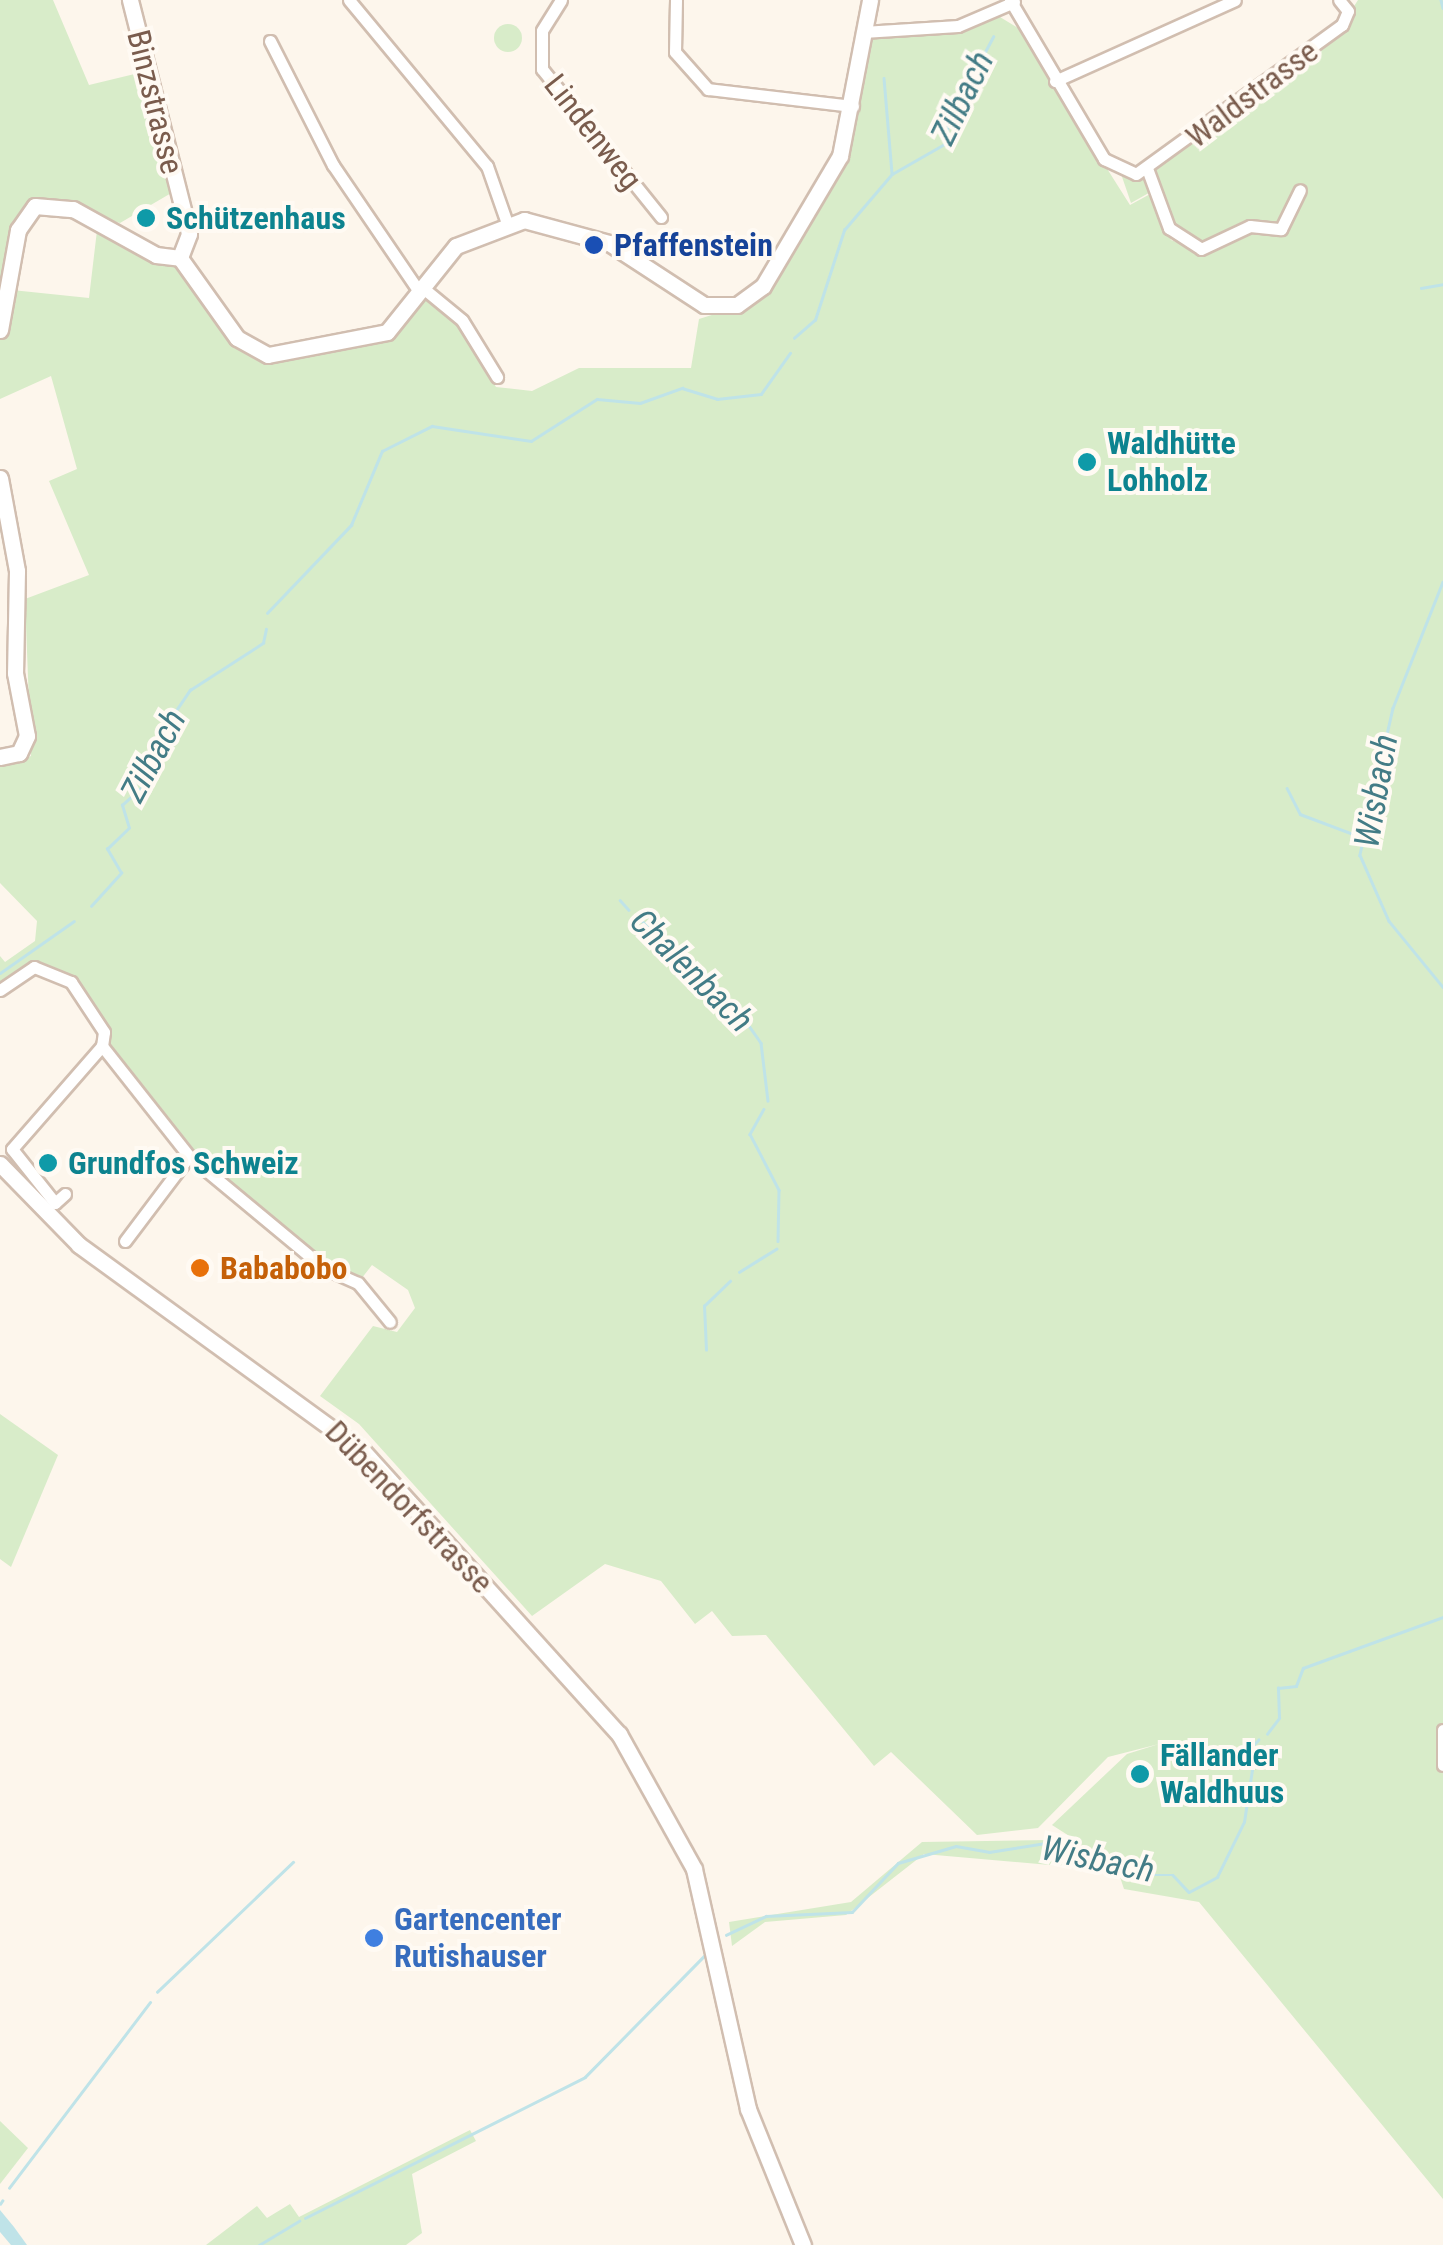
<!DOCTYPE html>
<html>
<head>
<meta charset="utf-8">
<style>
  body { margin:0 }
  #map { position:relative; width:1443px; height:2245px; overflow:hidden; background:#fdf6ec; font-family:"Roboto Condensed",sans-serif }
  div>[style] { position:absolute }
  .green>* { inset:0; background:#d8ecc9 }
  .round { border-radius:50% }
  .water>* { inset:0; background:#bfe3e8 }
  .stream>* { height:2.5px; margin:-1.25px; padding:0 1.25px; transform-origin:1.25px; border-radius:1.25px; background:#bfe3e8 }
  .roads { filter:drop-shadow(2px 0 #d1beb0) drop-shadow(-2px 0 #d1beb0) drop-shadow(0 2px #d1beb0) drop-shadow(0 -2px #d1beb0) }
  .street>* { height:11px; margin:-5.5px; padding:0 5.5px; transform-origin:5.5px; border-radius:5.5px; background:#fff }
  .secondary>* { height:15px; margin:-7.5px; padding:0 7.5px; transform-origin:7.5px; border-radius:7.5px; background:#fff }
  .dots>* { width:28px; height:28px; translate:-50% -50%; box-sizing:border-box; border:5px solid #fffaf3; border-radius:50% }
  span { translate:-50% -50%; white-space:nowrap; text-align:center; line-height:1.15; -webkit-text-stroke:8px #fffaf3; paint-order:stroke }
  .street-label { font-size:32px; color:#7a5c4d }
  .culture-label { font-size:32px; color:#0d838f; font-weight:700 }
  .left { translate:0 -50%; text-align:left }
  .transit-label { font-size:32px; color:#164399; font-weight:700 }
  .food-label { font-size:32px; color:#c56008; font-weight:700 }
  .shop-label { font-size:32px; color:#366cbe; font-weight:700 }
  .water-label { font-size:35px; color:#437c86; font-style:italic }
</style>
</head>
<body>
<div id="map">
  <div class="green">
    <i style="clip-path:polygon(0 0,53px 0,89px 85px,147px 71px,173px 192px,120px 223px,66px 207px,26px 213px,12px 290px,89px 298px,98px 222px,180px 258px,256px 352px,381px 334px,423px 288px,446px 306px,496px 387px,532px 391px,579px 368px,691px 368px,699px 319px,753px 302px,851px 135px,866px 38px,1000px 17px,1018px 28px,1130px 205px,1152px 193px,1171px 240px,1203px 252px,1258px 226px,1206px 248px,1182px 243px,1154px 190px,1131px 203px,1120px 171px,1148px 170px,1342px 25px,1358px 0,1443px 0,1443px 2199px,1199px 1902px,1124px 1889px,1118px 1871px,924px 1854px,846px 1915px,765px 1922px,732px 1946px,729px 1922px,851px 1902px,922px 1842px,1048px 1840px,1068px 1849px,1074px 1839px,1052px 1825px,1127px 1754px,1159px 1744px,1108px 1757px,1038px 1828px,977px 1835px,891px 1752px,874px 1766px,766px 1635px,732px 1636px,712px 1611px,695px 1624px,661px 1581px,605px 1564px,532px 1616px,359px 1424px,320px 1396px,373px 1326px,397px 1332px,415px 1308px,408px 1290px,372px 1265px,358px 1283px,324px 1268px,189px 1156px,102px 1046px,71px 982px,43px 967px,0 990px,0 956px,5px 962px,35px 941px,37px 921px,0 883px,0 767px,31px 756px,25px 599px,89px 575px,49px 481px,77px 469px,51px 376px,0 399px)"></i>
    <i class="round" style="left:494px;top:24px;width:28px;height:28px"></i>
    <i style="clip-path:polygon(0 1414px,58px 1455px,11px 1567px,0 1559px)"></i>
    <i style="clip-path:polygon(0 2121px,28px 2148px,0 2184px)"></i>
    <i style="clip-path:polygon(470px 2130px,476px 2141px,412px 2174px,422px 2233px,406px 2245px,206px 2245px,257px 2206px,267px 2218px,290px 2204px,299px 2217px)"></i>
  </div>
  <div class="water">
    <i style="clip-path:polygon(0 2210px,14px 2227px,27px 2245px,11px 2245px,0 2232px)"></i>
  </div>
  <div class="stream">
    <i style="left:1441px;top:0;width:8px;rotate:76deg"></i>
    <i style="left:884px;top:78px;width:96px;rotate:85.2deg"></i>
    <i style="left:1421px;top:288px;width:22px;rotate:-10deg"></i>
    <i style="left:794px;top:338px;width:28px;rotate:-41deg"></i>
    <i style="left:815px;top:320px;width:95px;rotate:-72.1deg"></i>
    <i style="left:844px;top:230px;width:74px;rotate:-49.4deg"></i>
    <i style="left:892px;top:174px;width:64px;rotate:-29.7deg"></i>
    <i style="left:948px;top:142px;width:19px;rotate:-93deg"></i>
    <i style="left:947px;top:123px;width:98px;rotate:-61.9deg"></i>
    <i style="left:1443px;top:582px;width:136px;rotate:111.6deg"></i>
    <i style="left:1393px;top:708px;width:151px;rotate:102.7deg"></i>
    <i style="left:1360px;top:855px;width:72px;rotate:66.3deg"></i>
    <i style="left:1389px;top:921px;width:85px;rotate:50.7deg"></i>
    <i style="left:267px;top:613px;width:122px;rotate:-46.3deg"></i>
    <i style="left:351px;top:525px;width:80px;rotate:-67.3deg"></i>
    <i style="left:382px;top:451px;width:56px;rotate:-26.6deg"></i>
    <i style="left:432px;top:426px;width:100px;rotate:8.6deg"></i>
    <i style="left:531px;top:441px;width:78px;rotate:-32.5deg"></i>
    <i style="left:597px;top:399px;width:43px;rotate:5.3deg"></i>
    <i style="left:640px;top:403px;width:45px;rotate:-19.7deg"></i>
    <i style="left:682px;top:388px;width:37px;rotate:17deg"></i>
    <i style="left:717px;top:399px;width:44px;rotate:-6.5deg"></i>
    <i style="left:761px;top:394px;width:50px;rotate:-54.7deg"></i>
    <i style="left:1287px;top:788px;width:29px;rotate:63deg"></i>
    <i style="left:1300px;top:814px;width:68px;rotate:20.6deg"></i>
    <i style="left:620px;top:900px;width:13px;rotate:48deg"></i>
    <i style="left:91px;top:906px;width:45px;rotate:-47.7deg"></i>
    <i style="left:121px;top:873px;width:28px;rotate:-120deg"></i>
    <i style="left:107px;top:849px;width:30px;rotate:-44deg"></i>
    <i style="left:129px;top:828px;width:24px;rotate:-107deg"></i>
    <i style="left:122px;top:805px;width:28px;rotate:-42deg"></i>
    <i style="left:143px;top:786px;width:81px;rotate:-66.6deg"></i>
    <i style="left:175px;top:712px;width:27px;rotate:-56deg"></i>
    <i style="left:190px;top:690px;width:87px;rotate:-32.8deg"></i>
    <i style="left:263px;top:643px;width:14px;rotate:-78deg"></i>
    <i style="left:642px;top:921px;width:143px;rotate:43.9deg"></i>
    <i style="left:745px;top:1020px;width:28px;rotate:55deg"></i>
    <i style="left:761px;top:1043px;width:58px;rotate:83.1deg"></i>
    <i style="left:0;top:973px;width:90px;rotate:-35.1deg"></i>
    <i style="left:764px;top:1109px;width:29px;rotate:119deg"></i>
    <i style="left:750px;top:1134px;width:63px;rotate:62.6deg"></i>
    <i style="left:779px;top:1190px;width:51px;rotate:91.1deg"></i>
    <i style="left:739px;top:1272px;width:44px;rotate:-31.9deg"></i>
    <i style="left:706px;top:1350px;width:44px;rotate:-92.6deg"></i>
    <i style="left:704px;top:1306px;width:36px;rotate:-44deg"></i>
    <i style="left:1267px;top:1734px;width:20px;rotate:-53deg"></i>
    <i style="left:1279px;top:1718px;width:30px;rotate:-92deg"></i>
    <i style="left:1278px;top:1688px;width:18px;rotate:-6deg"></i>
    <i style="left:1296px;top:1686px;width:19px;rotate:-69deg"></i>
    <i style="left:1303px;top:1668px;width:149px;rotate:-20deg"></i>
    <i style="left:726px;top:1935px;width:44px;rotate:-25.4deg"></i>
    <i style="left:766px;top:1916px;width:86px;rotate:-2.7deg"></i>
    <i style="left:852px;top:1912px;width:67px;rotate:-46.8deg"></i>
    <i style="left:898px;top:1863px;width:60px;rotate:-16.3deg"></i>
    <i style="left:956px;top:1846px;width:34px;rotate:10deg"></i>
    <i style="left:989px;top:1852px;width:57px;rotate:-9.1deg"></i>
    <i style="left:1045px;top:1843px;width:33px;rotate:29deg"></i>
    <i style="left:1074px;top:1859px;width:29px;rotate:-8deg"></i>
    <i style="left:1103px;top:1855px;width:35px;rotate:35deg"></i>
    <i style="left:1132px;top:1875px;width:41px"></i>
    <i style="left:1173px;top:1875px;width:23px;rotate:47deg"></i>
    <i style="left:1189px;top:1892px;width:32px;rotate:-28deg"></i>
    <i style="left:1217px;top:1877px;width:61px;rotate:-63.9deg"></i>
    <i style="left:1244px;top:1822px;width:53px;rotate:-81.3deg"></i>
    <i style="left:1252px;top:1770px;width:17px;rotate:-118deg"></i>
    <i style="left:1244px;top:1755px;width:21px;rotate:-47deg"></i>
    <i style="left:157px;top:1992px;width:188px;rotate:-43.7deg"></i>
    <i style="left:9px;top:2188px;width:233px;rotate:-52.8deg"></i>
    <i style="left:0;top:2204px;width:4px;rotate:-56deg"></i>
    <i style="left:305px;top:2218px;width:313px;rotate:-26.7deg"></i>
    <i style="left:585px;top:2077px;width:171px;rotate:-45.5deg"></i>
    <i style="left:259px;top:2245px;width:47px;rotate:-31deg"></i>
  </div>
  <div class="roads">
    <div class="street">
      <i style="left:349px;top:0;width:216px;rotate:50.3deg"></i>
      <i style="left:487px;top:166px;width:60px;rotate:70.7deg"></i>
      <i style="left:561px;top:0;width:36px;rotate:122deg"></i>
      <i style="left:542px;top:31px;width:38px;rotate:90deg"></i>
      <i style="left:542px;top:69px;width:190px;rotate:51.2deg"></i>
      <i style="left:676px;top:0;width:52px;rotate:91.1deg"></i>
      <i style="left:675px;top:52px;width:50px;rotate:48.3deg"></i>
      <i style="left:708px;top:89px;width:146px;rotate:6.7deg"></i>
      <i style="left:1010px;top:0;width:185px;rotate:59.4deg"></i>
      <i style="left:1104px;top:159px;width:35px;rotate:25deg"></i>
      <i style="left:1136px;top:174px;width:254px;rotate:-35.9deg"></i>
      <i style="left:1342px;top:25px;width:15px;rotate:-67deg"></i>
      <i style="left:1348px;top:11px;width:14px;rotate:-129deg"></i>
      <i style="left:863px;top:32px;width:95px;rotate:-3.6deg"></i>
      <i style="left:958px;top:26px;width:61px;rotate:-23.2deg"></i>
      <i style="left:270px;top:41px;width:139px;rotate:63.1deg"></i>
      <i style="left:333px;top:165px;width:155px;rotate:55.8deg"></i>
      <i style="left:1055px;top:81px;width:197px;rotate:-24.2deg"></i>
      <i style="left:1148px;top:171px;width:61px;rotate:69.8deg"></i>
      <i style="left:1169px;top:228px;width:38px;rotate:33deg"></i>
      <i style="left:1201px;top:249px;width:54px;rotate:-25.1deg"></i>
      <i style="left:1250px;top:226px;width:31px;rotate:6deg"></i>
      <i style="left:1281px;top:229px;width:43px;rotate:-64deg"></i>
      <i style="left:423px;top:288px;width:50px;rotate:39.4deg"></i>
      <i style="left:462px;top:320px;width:67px;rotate:58.4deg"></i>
      <i style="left:0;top:990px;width:41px;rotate:-34.1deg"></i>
      <i style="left:34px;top:967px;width:40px;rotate:22deg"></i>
      <i style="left:71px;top:982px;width:60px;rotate:56.6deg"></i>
      <i style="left:104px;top:1032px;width:14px;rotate:98deg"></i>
      <i style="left:102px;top:1046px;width:140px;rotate:51.7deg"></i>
      <i style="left:189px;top:1156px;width:175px;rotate:39.7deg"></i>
      <i style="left:324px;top:1268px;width:37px;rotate:24deg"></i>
      <i style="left:358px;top:1283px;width:50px;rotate:50.6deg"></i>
      <i style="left:65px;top:1194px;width:13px;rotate:138deg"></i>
      <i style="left:55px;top:1203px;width:69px;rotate:-128.5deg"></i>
      <i style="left:12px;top:1149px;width:137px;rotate:-48.9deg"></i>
      <i style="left:125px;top:1241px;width:106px;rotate:-53deg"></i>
      <i style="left:1443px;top:1730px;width:35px;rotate:90deg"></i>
    </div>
    <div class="secondary">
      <i style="left:130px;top:0;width:241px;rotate:75.8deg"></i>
      <i style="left:189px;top:234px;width:26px;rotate:111deg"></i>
      <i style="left:180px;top:258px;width:98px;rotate:54.5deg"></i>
      <i style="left:237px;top:338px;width:35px;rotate:29deg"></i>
      <i style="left:268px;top:355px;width:121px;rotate:-10.9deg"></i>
      <i style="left:387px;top:332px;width:110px;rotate:-51.3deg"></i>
      <i style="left:456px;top:246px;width:73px;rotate:-20.9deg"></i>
      <i style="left:524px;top:220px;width:88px;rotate:15.1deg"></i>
      <i style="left:609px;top:243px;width:113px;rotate:33.1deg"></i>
      <i style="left:704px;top:305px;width:33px"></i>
      <i style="left:737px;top:305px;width:32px;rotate:-36deg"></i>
      <i style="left:763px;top:286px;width:151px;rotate:-59.4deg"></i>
      <i style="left:840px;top:156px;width:159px;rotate:-79.1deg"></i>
      <i style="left:0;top:330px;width:102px;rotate:-79.8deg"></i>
      <i style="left:18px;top:230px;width:29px;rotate:-55deg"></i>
      <i style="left:35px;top:206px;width:38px;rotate:5deg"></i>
      <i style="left:73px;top:209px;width:95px;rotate:29deg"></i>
      <i style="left:156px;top:255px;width:24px;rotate:7deg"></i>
      <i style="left:0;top:478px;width:95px;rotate:79.6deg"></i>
      <i style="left:17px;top:571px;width:102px;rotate:91.1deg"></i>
      <i style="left:15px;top:673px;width:64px;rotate:79.2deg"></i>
      <i style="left:27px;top:736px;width:19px;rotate:115deg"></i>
      <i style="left:19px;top:753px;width:19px;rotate:168deg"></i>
      <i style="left:0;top:1164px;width:113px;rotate:45.7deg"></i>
      <i style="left:79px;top:1245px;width:351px;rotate:36deg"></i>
      <i style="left:363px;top:1451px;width:382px;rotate:47.9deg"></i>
      <i style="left:619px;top:1734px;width:154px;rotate:60.9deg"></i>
      <i style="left:694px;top:1869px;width:246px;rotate:77.3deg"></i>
      <i style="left:748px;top:2109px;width:147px;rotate:68deg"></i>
    </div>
  </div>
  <div class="dots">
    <i style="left:146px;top:218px;background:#0f9aa8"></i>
    <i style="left:594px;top:245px;background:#1a4fb4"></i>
    <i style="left:1087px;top:462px;background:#0f9aa8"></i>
    <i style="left:48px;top:1163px;background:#0f9aa8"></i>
    <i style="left:200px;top:1268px;background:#e8710a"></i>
    <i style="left:1140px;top:1774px;background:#0f9aa8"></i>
    <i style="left:374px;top:1938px;background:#3f7fe0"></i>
  </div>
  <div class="street-label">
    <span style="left:1252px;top:94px;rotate:-37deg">Waldstrasse</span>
    <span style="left:155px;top:102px;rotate:76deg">Binzstrasse</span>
    <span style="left:593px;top:132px;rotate:52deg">Lindenweg</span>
    <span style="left:409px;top:1507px;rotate:46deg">Dübendorfstrasse</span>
  </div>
  <div class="culture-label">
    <span class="left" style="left:166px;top:218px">Schützenhaus</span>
    <span class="left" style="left:1107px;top:462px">Waldhütte<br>Lohholz</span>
    <span class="left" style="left:68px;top:1163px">Grundfos Schweiz</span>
    <span class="left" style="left:1160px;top:1774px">Fällander<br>Waldhuus</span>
  </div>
  <div class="transit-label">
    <span class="left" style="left:614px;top:245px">Pfaffenstein</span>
  </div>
  <div class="food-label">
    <span class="left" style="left:220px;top:1268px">Bababobo</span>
  </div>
  <div class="shop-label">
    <span class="left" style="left:394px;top:1938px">Gartencenter<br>Rutishauser</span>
  </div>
  <div class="water-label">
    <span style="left:963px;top:98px;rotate:-64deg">Zilbach</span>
    <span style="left:154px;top:756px;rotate:-62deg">Zilbach</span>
    <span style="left:1377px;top:791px;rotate:-80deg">Wisbach</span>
    <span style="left:691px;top:971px;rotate:45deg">Chalenbach</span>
    <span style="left:1098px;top:1860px;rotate:12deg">Wisbach</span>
  </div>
</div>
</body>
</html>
